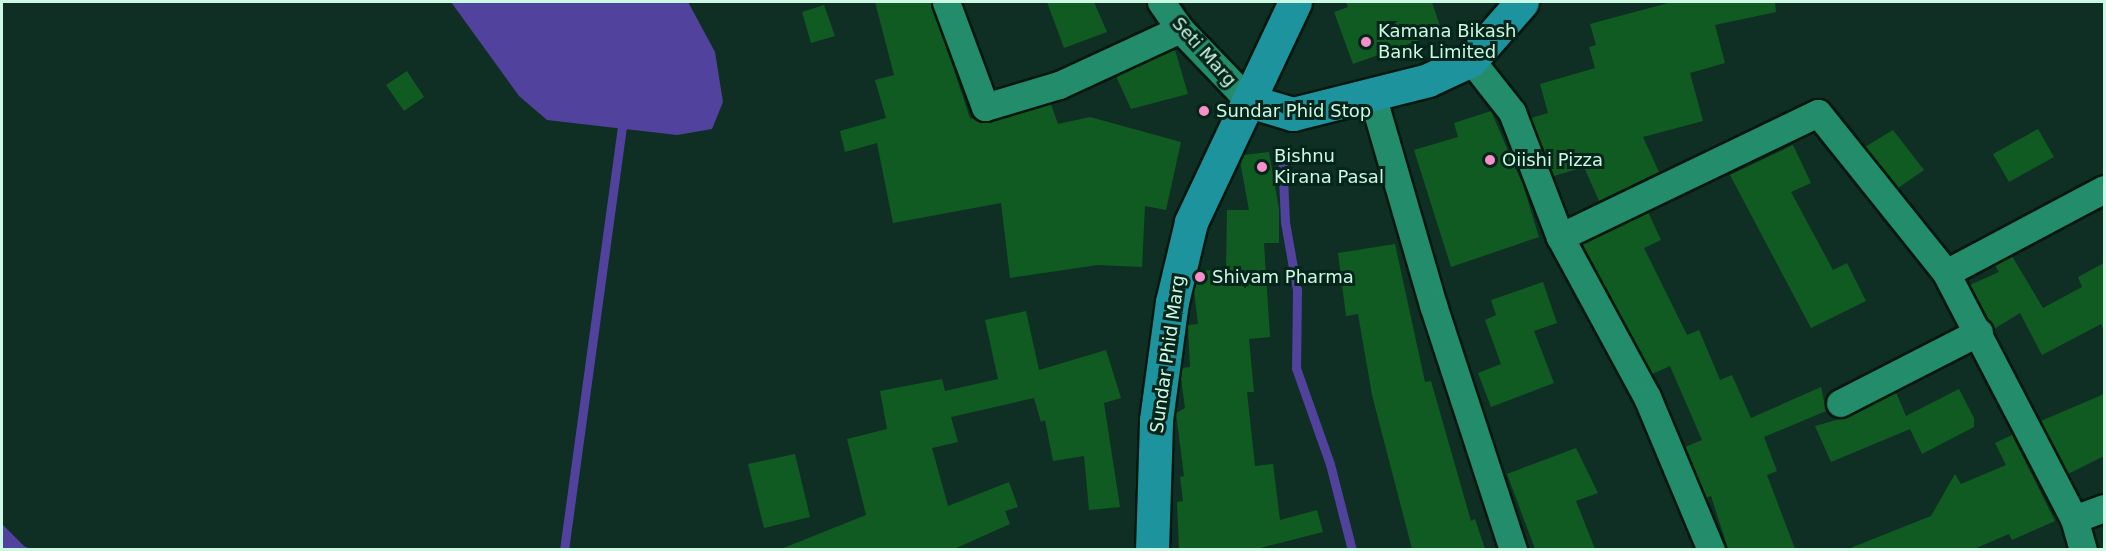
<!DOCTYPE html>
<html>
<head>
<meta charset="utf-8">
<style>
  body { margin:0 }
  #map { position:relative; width:2106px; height:551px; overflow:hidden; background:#102f24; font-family:"DejaVu Sans",sans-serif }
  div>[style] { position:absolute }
  .water>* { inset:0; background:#51429e }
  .stream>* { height:9px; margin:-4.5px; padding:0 4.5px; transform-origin:4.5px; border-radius:4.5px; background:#51429e }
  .building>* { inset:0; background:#105b21 }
  .roads { filter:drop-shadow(2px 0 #00170d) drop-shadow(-2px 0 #00170d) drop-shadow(0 2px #00170d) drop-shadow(0 -2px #00170d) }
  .street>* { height:27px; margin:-13.5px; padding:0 13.5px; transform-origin:13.5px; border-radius:13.5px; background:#238d6b }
  .primary>* { height:33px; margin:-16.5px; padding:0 16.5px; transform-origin:16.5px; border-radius:16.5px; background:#1d939d }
  .dots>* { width:16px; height:16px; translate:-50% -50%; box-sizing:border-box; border:3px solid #05251a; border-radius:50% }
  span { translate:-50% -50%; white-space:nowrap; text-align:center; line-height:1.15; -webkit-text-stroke:6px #05251a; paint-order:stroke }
  .poi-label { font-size:18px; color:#cbf9e4 }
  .left { translate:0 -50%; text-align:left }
  .street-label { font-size:18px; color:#cbf9e4 }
  .frame { position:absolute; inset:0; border:3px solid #cbf9e4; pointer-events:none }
</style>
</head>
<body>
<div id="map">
  <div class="water">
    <i style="clip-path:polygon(451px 2px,688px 2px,715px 52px,723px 102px,712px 129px,677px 135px,547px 120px,519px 96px)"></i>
    <i style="clip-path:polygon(2px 524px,24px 546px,30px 549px,2px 549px)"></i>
  </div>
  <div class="stream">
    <i style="left:1282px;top:155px;width:67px;rotate:87.4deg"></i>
    <i style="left:1285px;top:222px;width:69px;rotate:80deg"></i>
    <i style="left:1297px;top:290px;width:78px;rotate:90.7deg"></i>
    <i style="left:1296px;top:368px;width:102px;rotate:70.5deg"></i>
    <i style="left:1330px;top:464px;width:89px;rotate:75.7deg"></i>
    <i style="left:564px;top:550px;width:428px;rotate:-82.2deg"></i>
  </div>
  <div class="building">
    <i style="clip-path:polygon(875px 2px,931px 2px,970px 118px,989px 122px,1051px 104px,1058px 124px,1090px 117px,1181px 142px,1166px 210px,1145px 206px,1142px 267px,1098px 265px,1010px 278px,1001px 203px,893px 223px,877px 143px,845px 152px,840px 131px,886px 118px,875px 80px,894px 75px)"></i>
    <i style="clip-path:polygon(1047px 2px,1094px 2px,1107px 32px,1064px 48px)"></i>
    <i style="clip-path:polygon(1346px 2px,1432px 2px,1442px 32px,1353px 64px,1334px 12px,1348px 7px)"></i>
    <i style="clip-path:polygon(1672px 2px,1775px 2px,1776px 12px,1715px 25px,1725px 63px,1690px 73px,1703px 121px,1643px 137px,1659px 172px,1599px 201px,1584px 167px,1554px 176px,1531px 118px,1548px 113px,1540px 84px,1595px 68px,1589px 47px,1596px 45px,1590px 24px)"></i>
    <i style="clip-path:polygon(824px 5px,835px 36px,811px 43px,802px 12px)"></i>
    <i style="clip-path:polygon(1175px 50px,1188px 94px,1131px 109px,1116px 76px)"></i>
    <i style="clip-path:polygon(407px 71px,424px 97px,404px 111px,386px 85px)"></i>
    <i style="clip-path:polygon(1491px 111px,1523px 185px,1539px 237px,1451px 267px,1414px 150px,1458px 137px,1454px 123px)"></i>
    <i style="clip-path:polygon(2038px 129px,2054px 157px,2009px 182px,1993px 154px)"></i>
    <i style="clip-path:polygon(1893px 130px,1924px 170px,1898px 188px,1865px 147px)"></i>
    <i style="clip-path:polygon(1793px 145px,1811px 183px,1791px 192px,1833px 270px,1847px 263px,1866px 301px,1811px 328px,1730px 175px)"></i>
    <i style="clip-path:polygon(1269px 152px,1279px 209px,1279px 243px,1264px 243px,1270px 337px,1249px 339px,1254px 392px,1247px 392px,1255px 466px,1273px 464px,1280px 520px,1317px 510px,1323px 532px,1256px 549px,1179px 549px,1177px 502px,1183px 501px,1180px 477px,1184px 476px,1176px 413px,1185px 408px,1181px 378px,1182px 368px,1190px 367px,1188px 325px,1198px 324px,1194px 291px,1199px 271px,1226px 269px,1227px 210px,1249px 210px,1240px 161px,1243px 155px)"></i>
    <i style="clip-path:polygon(1648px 212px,1661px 240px,1644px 248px,1687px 335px,1699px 330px,1720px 380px,1732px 375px,1751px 418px,1821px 387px,1826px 411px,1764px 437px,1777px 471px,1767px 475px,1795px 549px,1728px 549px,1711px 496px,1706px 498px,1685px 447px,1702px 440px,1670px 366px,1652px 374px,1582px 244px)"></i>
    <i style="clip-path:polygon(1395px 244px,1425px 382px,1431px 381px,1471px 521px,1475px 519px,1485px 549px,1412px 549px,1372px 395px,1358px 314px,1346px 316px,1338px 253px)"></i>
    <i style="clip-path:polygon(2012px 256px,2043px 308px,2082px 287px,2078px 277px,2104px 263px,2104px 331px,2101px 324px,2042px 355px,2020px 313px,1994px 329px,1970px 285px,1999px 272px,1995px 265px)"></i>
    <i style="clip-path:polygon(1543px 282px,1557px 323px,1534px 331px,1554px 383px,1491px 407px,1478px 373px,1501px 364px,1485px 320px,1496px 315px,1491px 300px)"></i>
    <i style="clip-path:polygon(1026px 311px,1039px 370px,1106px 350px,1121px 398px,1104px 403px,1120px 507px,1089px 510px,1084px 456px,1053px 461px,1045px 420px,1041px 422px,1034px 398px,951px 417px,958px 442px,932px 448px,948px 506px,1009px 482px,1018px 507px,1005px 511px,1010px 524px,954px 549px,781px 549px,866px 515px,847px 439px,887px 429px,880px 391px,942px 379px,945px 391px,998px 379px,985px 320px)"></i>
    <i style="clip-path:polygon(1959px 389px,1974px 418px,1974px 427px,1922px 454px,1910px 429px,1831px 462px,1815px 426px,1847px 417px,1896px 392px,1906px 416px)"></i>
    <i style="clip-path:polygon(2104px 394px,2104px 456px,2068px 474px,2041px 421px)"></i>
    <i style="clip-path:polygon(2012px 435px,2055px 521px,2012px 540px,2009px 534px,1974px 549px,1848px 549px,1931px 516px,1955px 474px,1961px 484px,2006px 465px,1995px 443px)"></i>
    <i style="clip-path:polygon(1576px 448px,1598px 493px,1576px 501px,1595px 549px,1535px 549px,1507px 474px)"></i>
    <i style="clip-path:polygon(795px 454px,810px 517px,764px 528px,748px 464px)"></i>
  </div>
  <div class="roads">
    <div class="street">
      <i style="left:946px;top:2px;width:112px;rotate:69.6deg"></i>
      <i style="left:985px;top:107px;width:77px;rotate:-16.6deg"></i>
      <i style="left:1059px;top:85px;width:133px;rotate:-24.8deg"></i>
      <i style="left:1161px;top:2px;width:33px;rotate:55deg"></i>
      <i style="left:1180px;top:29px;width:100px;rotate:46.2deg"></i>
      <i style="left:1471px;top:60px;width:66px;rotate:51.7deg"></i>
      <i style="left:1512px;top:112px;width:134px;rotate:69deg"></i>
      <i style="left:1560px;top:237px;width:182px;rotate:61.5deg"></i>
      <i style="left:1647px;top:397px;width:166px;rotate:67.3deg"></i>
      <i style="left:1372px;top:95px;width:219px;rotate:73.8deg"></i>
      <i style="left:1433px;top:305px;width:258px;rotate:71.9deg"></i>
      <i style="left:1560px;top:237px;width:286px;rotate:-25.7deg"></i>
      <i style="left:1818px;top:113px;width:205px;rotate:51.3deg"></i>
      <i style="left:1840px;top:403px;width:156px;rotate:-27.1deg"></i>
      <i style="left:2074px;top:519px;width:277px;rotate:-117.5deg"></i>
      <i style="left:1946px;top:273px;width:179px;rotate:-28deg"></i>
      <i style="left:2083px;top:550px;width:32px;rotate:-106deg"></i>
      <i style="left:2074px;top:519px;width:32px;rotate:-20deg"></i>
    </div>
    <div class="primary">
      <i style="left:1249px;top:101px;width:46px;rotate:16.5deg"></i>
      <i style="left:1293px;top:114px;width:139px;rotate:-14.1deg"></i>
      <i style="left:1428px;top:80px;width:47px;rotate:-24.9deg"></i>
      <i style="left:1471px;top:60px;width:77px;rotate:-48.7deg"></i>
      <i style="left:1152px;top:550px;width:130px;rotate:-88.2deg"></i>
      <i style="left:1156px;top:420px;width:119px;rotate:-82.3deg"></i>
      <i style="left:1172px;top:302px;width:82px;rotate:-76.6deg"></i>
      <i style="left:1191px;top:222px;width:243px;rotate:-64.7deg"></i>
    </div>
  </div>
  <div class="dots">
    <i style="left:1366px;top:42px;background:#f98fca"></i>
    <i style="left:1204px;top:111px;background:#f98fca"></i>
    <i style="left:1490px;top:160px;background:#f98fca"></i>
    <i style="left:1262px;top:167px;background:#f98fca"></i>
    <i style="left:1200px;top:277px;background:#f98fca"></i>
  </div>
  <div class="poi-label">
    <span class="left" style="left:1378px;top:42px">Kamana Bikash<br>Bank Limited</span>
    <span class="left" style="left:1216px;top:111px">Sundar Phid Stop</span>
    <span class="left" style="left:1274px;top:167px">Bishnu<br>Kirana Pasal</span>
    <span class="left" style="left:1502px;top:160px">Oiishi Pizza</span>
    <span class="left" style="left:1212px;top:277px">Shivam Pharma</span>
  </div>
  <div class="street-label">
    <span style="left:1204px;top:52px;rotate:48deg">Seti Marg</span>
    <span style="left:1168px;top:354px;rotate:-82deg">Sundar Phid Marg</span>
  </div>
  <div class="frame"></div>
</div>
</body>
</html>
